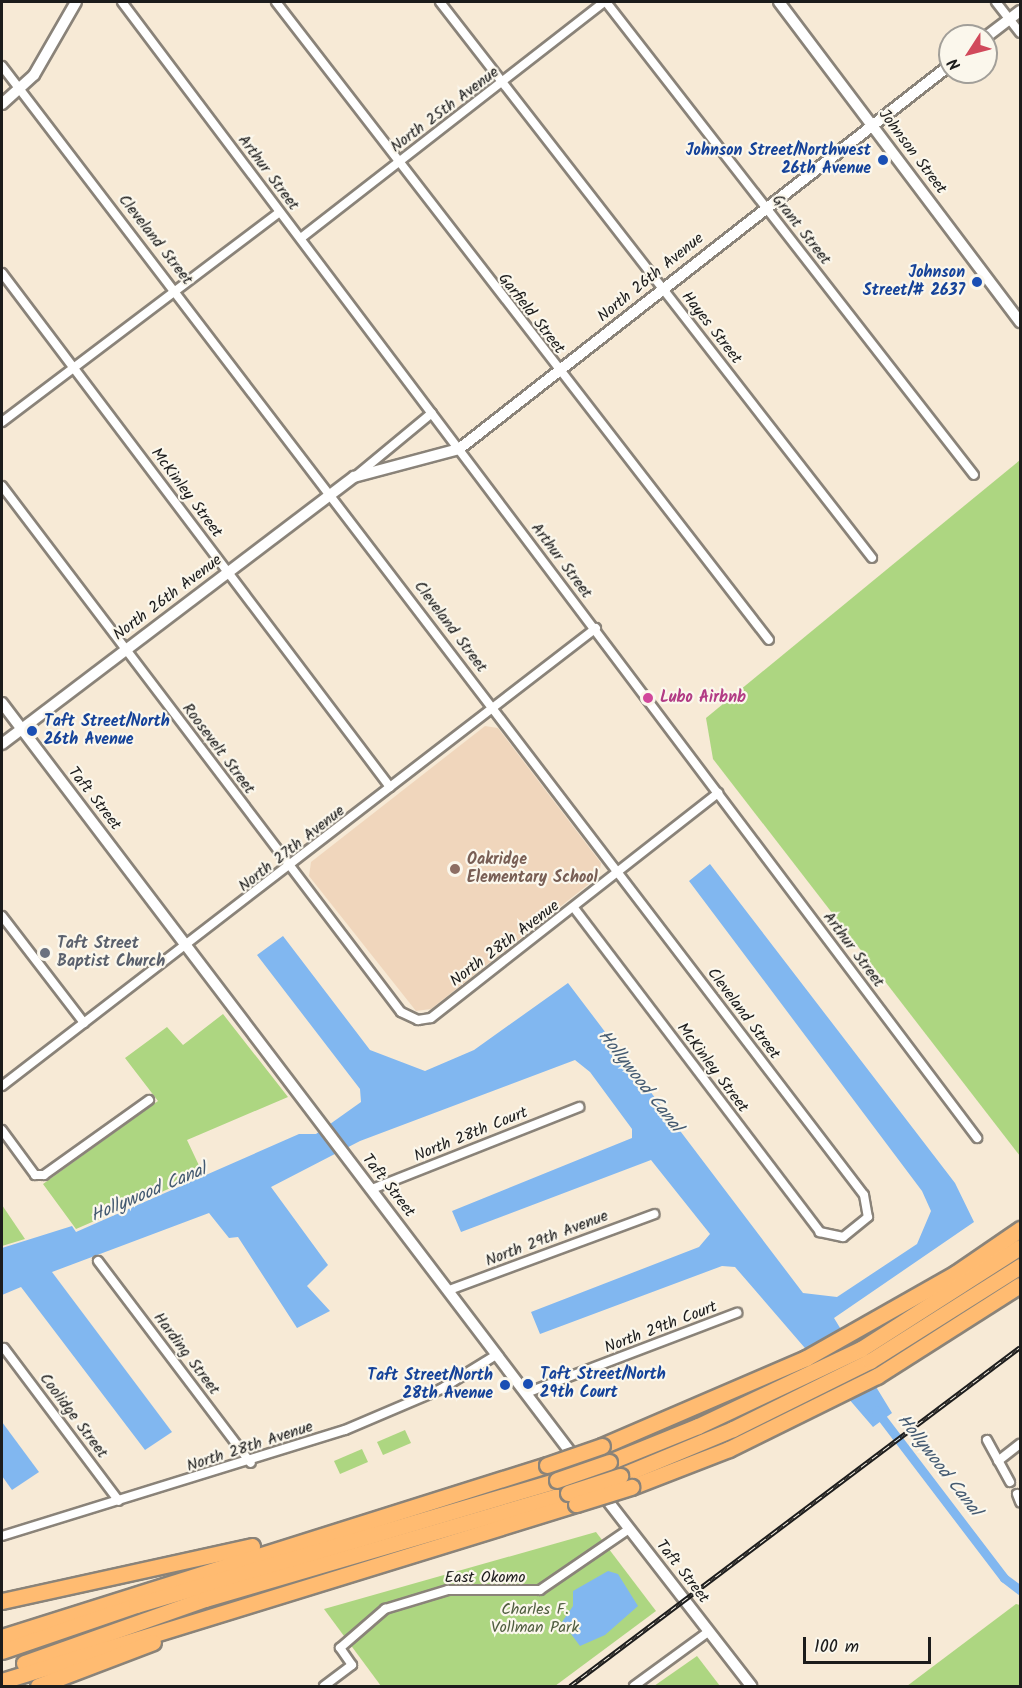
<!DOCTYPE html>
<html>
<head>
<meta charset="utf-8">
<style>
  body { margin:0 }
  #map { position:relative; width:1022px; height:1688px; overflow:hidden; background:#f7ead6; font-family:Kalam,sans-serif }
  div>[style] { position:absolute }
  .built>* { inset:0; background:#f0d6bc }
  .green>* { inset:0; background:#add681 }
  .water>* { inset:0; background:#81b7f0 }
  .canal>* { height:9px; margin:-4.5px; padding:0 4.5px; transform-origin:4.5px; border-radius:4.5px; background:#81b7f0 }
  .roads { filter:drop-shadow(2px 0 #8a8379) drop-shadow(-2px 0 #8a8379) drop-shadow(0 2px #8a8379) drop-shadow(0 -2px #8a8379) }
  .minor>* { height:8px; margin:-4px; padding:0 4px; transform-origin:4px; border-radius:4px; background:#fff }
  .tertiary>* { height:10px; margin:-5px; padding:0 5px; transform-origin:5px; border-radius:5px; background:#fff }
  .motorway>* { height:15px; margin:-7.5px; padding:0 7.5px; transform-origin:7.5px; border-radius:7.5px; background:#ffbb71 }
  .rail>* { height:4.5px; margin-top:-2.25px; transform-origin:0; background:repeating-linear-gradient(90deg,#fbf7ec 0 7px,#1c1c1c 0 14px); box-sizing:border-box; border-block:2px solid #1c1c1c }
  .bridges { filter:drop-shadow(2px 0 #8a8379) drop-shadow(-2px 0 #8a8379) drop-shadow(0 2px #8a8379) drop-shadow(0 -2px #8a8379) }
  .motorway-bridge>* { height:15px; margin:-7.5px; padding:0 7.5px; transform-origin:7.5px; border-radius:7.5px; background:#ffbb71 }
  .dots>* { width:16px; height:16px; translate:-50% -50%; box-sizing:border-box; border:3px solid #fbf7ec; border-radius:50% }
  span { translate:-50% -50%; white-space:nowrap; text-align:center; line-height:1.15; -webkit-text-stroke:4.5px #fbf7ec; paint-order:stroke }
  .street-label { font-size:16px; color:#1c1c1c }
  .transit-label { font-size:16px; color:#164399; font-weight:700 }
  .right { translate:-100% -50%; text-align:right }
  .left { translate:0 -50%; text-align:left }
  .hotel-label { font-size:16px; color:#b23c85; font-weight:700 }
  .education-label { font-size:16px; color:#785e54; font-weight:700 }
  .worship-label { font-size:16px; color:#5b616d; font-weight:700 }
  .park-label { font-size:16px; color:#4f5d3f }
  .water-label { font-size:18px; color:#445a71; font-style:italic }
  .frame { position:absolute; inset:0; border:3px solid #1c1c1c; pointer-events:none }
  .north { position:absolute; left:938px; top:24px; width:60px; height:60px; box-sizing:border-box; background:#fbf7ec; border:2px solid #a29f99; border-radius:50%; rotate:234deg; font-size:16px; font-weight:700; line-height:24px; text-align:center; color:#1c1c1c }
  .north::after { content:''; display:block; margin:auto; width:21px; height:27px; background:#d1495b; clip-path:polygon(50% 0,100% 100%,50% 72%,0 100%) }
  .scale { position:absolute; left:803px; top:1637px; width:128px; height:27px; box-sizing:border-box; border:3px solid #1c1c1c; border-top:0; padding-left:8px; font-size:18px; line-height:21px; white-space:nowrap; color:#1c1c1c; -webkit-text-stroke:4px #fbf7ec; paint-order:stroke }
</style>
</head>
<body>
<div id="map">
  <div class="built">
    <i style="clip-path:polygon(485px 726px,498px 728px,601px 863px,599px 876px,431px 1009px,416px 1011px,309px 876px,311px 862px)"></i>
  </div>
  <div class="green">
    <i style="clip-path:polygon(1020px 460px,1020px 1156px,713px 759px,706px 718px)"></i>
    <i style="clip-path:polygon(223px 1014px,288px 1097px,187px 1140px,203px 1174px,76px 1229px,43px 1184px,158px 1101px,125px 1058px,167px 1027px,183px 1045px)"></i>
    <i style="clip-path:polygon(2px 1205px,25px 1239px,2px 1246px)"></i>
    <i style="clip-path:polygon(405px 1430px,411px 1443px,383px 1455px,377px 1442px)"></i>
    <i style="clip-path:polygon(362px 1449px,368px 1462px,340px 1474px,334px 1461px)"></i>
    <i style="clip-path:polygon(596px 1532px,656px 1611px,555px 1686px,381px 1686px,324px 1609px)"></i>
    <i style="clip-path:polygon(1016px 1604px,1020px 1605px,1020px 1686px,907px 1686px)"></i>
    <i style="clip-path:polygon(697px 1656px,720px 1686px,654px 1686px)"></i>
  </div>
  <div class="water">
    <i style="clip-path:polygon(710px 864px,955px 1183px,974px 1222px,834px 1318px,892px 1413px,873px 1427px,735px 1267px,722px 1266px,540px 1334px,531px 1312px,699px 1247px,710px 1234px,651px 1160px,461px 1232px,452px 1211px,632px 1138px,632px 1129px,590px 1072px,575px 1060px,360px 1141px,271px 1187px,328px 1265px,307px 1286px,330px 1311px,297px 1328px,238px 1237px,229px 1238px,209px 1213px,52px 1272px,172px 1432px,145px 1450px,21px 1287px,2px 1295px,2px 1248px,72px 1226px,76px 1232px,299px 1134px,316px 1134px,361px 1102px,360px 1089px,257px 955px,283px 936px,370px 1050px,425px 1071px,474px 1050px,568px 983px,803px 1293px,837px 1297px,917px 1244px,931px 1211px,922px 1191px,689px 881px)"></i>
    <i style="clip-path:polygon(2px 1422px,39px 1472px,12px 1490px,2px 1476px)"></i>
    <i style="clip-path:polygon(608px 1571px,618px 1574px,638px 1606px,605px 1635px,580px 1646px,562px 1622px,573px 1606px,573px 1591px)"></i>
  </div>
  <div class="canal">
    <i style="left:876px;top:1410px;width:211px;rotate:52.7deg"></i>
    <i style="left:1004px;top:1578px;width:20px;rotate:37deg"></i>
  </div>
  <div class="roads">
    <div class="minor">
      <i style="left:122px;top:2px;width:1422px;rotate:53.03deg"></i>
      <i style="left:276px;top:2px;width:806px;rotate:52.31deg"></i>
      <i style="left:440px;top:2px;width:704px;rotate:52.15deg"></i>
      <i style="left:606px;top:2px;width:599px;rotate:52.12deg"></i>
      <i style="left:996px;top:2px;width:39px;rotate:52deg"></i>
      <i style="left:2px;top:66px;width:1420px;rotate:52.64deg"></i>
      <i style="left:864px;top:1195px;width:22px;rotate:80deg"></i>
      <i style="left:868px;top:1217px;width:32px;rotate:141deg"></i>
      <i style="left:843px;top:1237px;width:24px;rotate:-168deg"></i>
      <i style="left:820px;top:1232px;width:407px;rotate:-127.2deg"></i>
      <i style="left:301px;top:238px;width:384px;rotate:-37.9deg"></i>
      <i style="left:2px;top:273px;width:644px;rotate:52.95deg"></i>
      <i style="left:2px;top:422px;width:348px;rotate:-37.1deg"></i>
      <i style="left:357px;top:475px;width:97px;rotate:-39.6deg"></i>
      <i style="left:2px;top:486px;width:660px;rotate:52.82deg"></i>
      <i style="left:401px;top:1012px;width:19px;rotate:25deg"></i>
      <i style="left:418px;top:1020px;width:13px;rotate:-9deg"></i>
      <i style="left:431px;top:1018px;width:365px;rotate:-38.1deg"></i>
      <i style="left:2px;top:916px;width:135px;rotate:52.5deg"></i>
      <i style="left:2px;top:1086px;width:750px;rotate:-37.63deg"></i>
      <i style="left:2px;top:1130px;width:56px;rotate:53.7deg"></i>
      <i style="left:35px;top:1175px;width:9px"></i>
      <i style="left:44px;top:1175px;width:129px;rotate:-35.5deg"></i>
      <i style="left:372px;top:1189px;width:223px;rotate:-21.6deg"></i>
      <i style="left:98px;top:1261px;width:253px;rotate:52.9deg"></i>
      <i style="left:449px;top:1290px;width:219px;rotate:-20.3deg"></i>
      <i style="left:4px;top:1348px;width:191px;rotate:53.1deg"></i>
      <i style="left:526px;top:1393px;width:226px;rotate:-20.8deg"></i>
      <i style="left:987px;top:1440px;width:48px;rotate:61.3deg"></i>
      <i style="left:998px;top:1461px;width:28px;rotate:-38deg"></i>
      <i style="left:1017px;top:1494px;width:9px;rotate:69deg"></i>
      <i style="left:2px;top:1536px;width:359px;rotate:-17.2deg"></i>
      <i style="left:345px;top:1430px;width:104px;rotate:-23.1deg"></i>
      <i style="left:441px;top:1389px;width:65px;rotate:-31.7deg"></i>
      <i style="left:324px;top:1686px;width:35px;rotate:-37deg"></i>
      <i style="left:352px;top:1665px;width:21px;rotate:-125deg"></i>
      <i style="left:340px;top:1648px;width:60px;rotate:-40.9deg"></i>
      <i style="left:385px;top:1609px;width:66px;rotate:-16.8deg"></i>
      <i style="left:448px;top:1590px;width:92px"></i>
      <i style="left:540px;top:1590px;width:108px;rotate:-34.4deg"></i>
      <i style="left:634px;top:1686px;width:92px;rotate:-36.1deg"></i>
    </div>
    <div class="tertiary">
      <i style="left:779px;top:2px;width:401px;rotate:53deg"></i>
      <i style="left:986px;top:37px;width:43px;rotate:-37.4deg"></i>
      <i style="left:2px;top:104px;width:43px;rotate:-42.2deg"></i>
      <i style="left:34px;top:75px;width:84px;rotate:-60.1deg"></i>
      <i style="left:2px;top:703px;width:968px;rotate:52.81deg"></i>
      <i style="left:2px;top:744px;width:442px;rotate:-37.2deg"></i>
      <i style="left:354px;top:477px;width:109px;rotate:-14.9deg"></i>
      <i style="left:459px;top:449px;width:623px;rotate:-38.03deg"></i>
      <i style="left:600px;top:1491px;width:247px;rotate:52.2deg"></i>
    </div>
    <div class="motorway">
      <i style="left:602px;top:1446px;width:222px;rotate:-23.3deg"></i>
      <i style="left:806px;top:1358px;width:172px;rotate:-29.5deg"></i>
      <i style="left:956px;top:1273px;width:78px;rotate:-34.5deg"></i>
      <i style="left:609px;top:1462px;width:96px;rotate:-22deg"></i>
      <i style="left:698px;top:1426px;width:180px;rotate:-25.3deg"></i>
      <i style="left:861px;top:1349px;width:189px;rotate:-32.7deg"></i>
      <i style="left:620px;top:1476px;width:122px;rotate:-22.6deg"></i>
      <i style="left:733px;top:1429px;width:153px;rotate:-26.4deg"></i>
      <i style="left:870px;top:1361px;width:178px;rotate:-32.3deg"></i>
      <i style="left:631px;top:1487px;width:105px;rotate:-21.2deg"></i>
      <i style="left:729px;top:1449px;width:165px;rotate:-26.3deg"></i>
      <i style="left:877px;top:1376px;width:169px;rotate:-32.5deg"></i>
      <i style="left:2px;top:1601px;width:256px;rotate:-12.4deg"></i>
      <i style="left:2px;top:1637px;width:571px;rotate:-17.52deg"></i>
      <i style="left:2px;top:1651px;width:142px;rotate:-18.9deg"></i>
      <i style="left:136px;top:1605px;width:439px;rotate:-16.5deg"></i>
      <i style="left:24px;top:1663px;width:192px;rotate:-19.5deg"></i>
      <i style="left:205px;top:1599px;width:378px;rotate:-16.3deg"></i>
      <i style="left:2px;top:1681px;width:601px;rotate:-17.14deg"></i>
      <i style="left:38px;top:1686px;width:123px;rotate:-20.9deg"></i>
    </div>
  </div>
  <div class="rail">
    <i style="left:570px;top:1686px;width:563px;rotate:-36.99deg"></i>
  </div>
  <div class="bridges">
    <div class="motorway-bridge">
      <i style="left:547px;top:1465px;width:58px;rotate:-19.1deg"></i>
      <i style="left:557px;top:1480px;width:55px;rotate:-19.1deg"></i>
      <i style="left:568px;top:1493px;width:55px;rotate:-18.1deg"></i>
      <i style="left:576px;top:1504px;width:58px;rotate:-17.2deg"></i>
    </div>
  </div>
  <div class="dots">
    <i style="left:883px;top:160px;background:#1a4fb4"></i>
    <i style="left:977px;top:282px;background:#1a4fb4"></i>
    <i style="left:648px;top:698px;background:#d1479c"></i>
    <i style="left:32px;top:731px;background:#1a4fb4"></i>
    <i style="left:455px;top:869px;background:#8d6e63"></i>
    <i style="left:45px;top:953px;background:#6b7280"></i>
    <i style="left:528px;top:1384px;background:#1a4fb4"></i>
    <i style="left:505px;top:1385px;background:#1a4fb4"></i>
  </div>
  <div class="street-label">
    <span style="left:445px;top:110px;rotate:-37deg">North 25th Avenue</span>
    <span style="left:912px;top:152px;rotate:53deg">Johnson Street</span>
    <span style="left:268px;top:173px;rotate:53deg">Arthur Street</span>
    <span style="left:801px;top:230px;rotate:52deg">Grant Street</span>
    <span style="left:155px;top:240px;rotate:52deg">Cleveland Street</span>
    <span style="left:651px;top:278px;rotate:-39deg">North 26th Avenue</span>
    <span style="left:531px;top:314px;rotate:52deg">Garfield Street</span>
    <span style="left:711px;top:328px;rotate:52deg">Hayes Street</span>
    <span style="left:186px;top:493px;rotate:53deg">McKinley Street</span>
    <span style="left:561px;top:561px;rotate:53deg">Arthur Street</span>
    <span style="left:168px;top:598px;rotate:-37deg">North 26th Avenue</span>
    <span style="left:450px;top:627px;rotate:53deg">Cleveland Street</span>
    <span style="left:218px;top:749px;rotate:53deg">Roosevelt Street</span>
    <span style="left:94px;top:799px;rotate:52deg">Taft Street</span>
    <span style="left:292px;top:849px;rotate:-38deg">North 27th Avenue</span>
    <span style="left:505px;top:944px;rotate:-37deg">North 28th Avenue</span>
    <span style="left:853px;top:950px;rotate:53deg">Arthur Street</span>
    <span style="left:743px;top:1014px;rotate:53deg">Cleveland Street</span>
    <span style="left:712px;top:1068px;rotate:53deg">McKinley Street</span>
    <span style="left:471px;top:1135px;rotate:-22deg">North 28th Court</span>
    <span style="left:388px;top:1186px;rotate:52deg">Taft Street</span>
    <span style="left:547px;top:1239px;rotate:-21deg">North 29th Avenue</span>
    <span style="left:661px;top:1328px;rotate:-21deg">North 29th Court</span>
    <span style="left:186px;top:1354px;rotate:53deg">Harding Street</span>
    <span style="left:73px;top:1416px;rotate:53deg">Coolidge Street</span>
    <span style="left:250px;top:1447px;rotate:-18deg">North 28th Avenue</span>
    <span style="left:682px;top:1572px;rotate:52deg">Taft Street</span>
    <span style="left:485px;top:1578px">East Okomo</span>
  </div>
  <div class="transit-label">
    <span class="right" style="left:871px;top:160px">Johnson Street/Northwest<br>26th Avenue</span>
    <span class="right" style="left:965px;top:282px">Johnson<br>Street/# 2637</span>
    <span class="left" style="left:44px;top:731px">Taft Street/North<br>26th Avenue</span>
    <span class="left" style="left:540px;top:1384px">Taft Street/North<br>29th Court</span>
    <span class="right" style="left:493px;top:1385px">Taft Street/North<br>28th Avenue</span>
  </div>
  <div class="hotel-label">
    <span class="left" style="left:660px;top:698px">Lubo Airbnb</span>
  </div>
  <div class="education-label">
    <span class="left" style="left:467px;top:869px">Oakridge<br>Elementary School</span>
  </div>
  <div class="worship-label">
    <span class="left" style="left:57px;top:953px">Taft Street<br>Baptist Church</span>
  </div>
  <div class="park-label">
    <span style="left:535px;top:1619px">Charles F.<br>Vollman Park</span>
  </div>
  <div class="water-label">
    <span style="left:639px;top:1082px;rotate:52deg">Hollywood Canal</span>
    <span style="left:149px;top:1194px;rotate:-23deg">Hollywood Canal</span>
    <span style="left:938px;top:1466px;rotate:52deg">Hollywood Canal</span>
  </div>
  <div class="frame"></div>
  <div class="north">N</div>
  <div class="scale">100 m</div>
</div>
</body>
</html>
